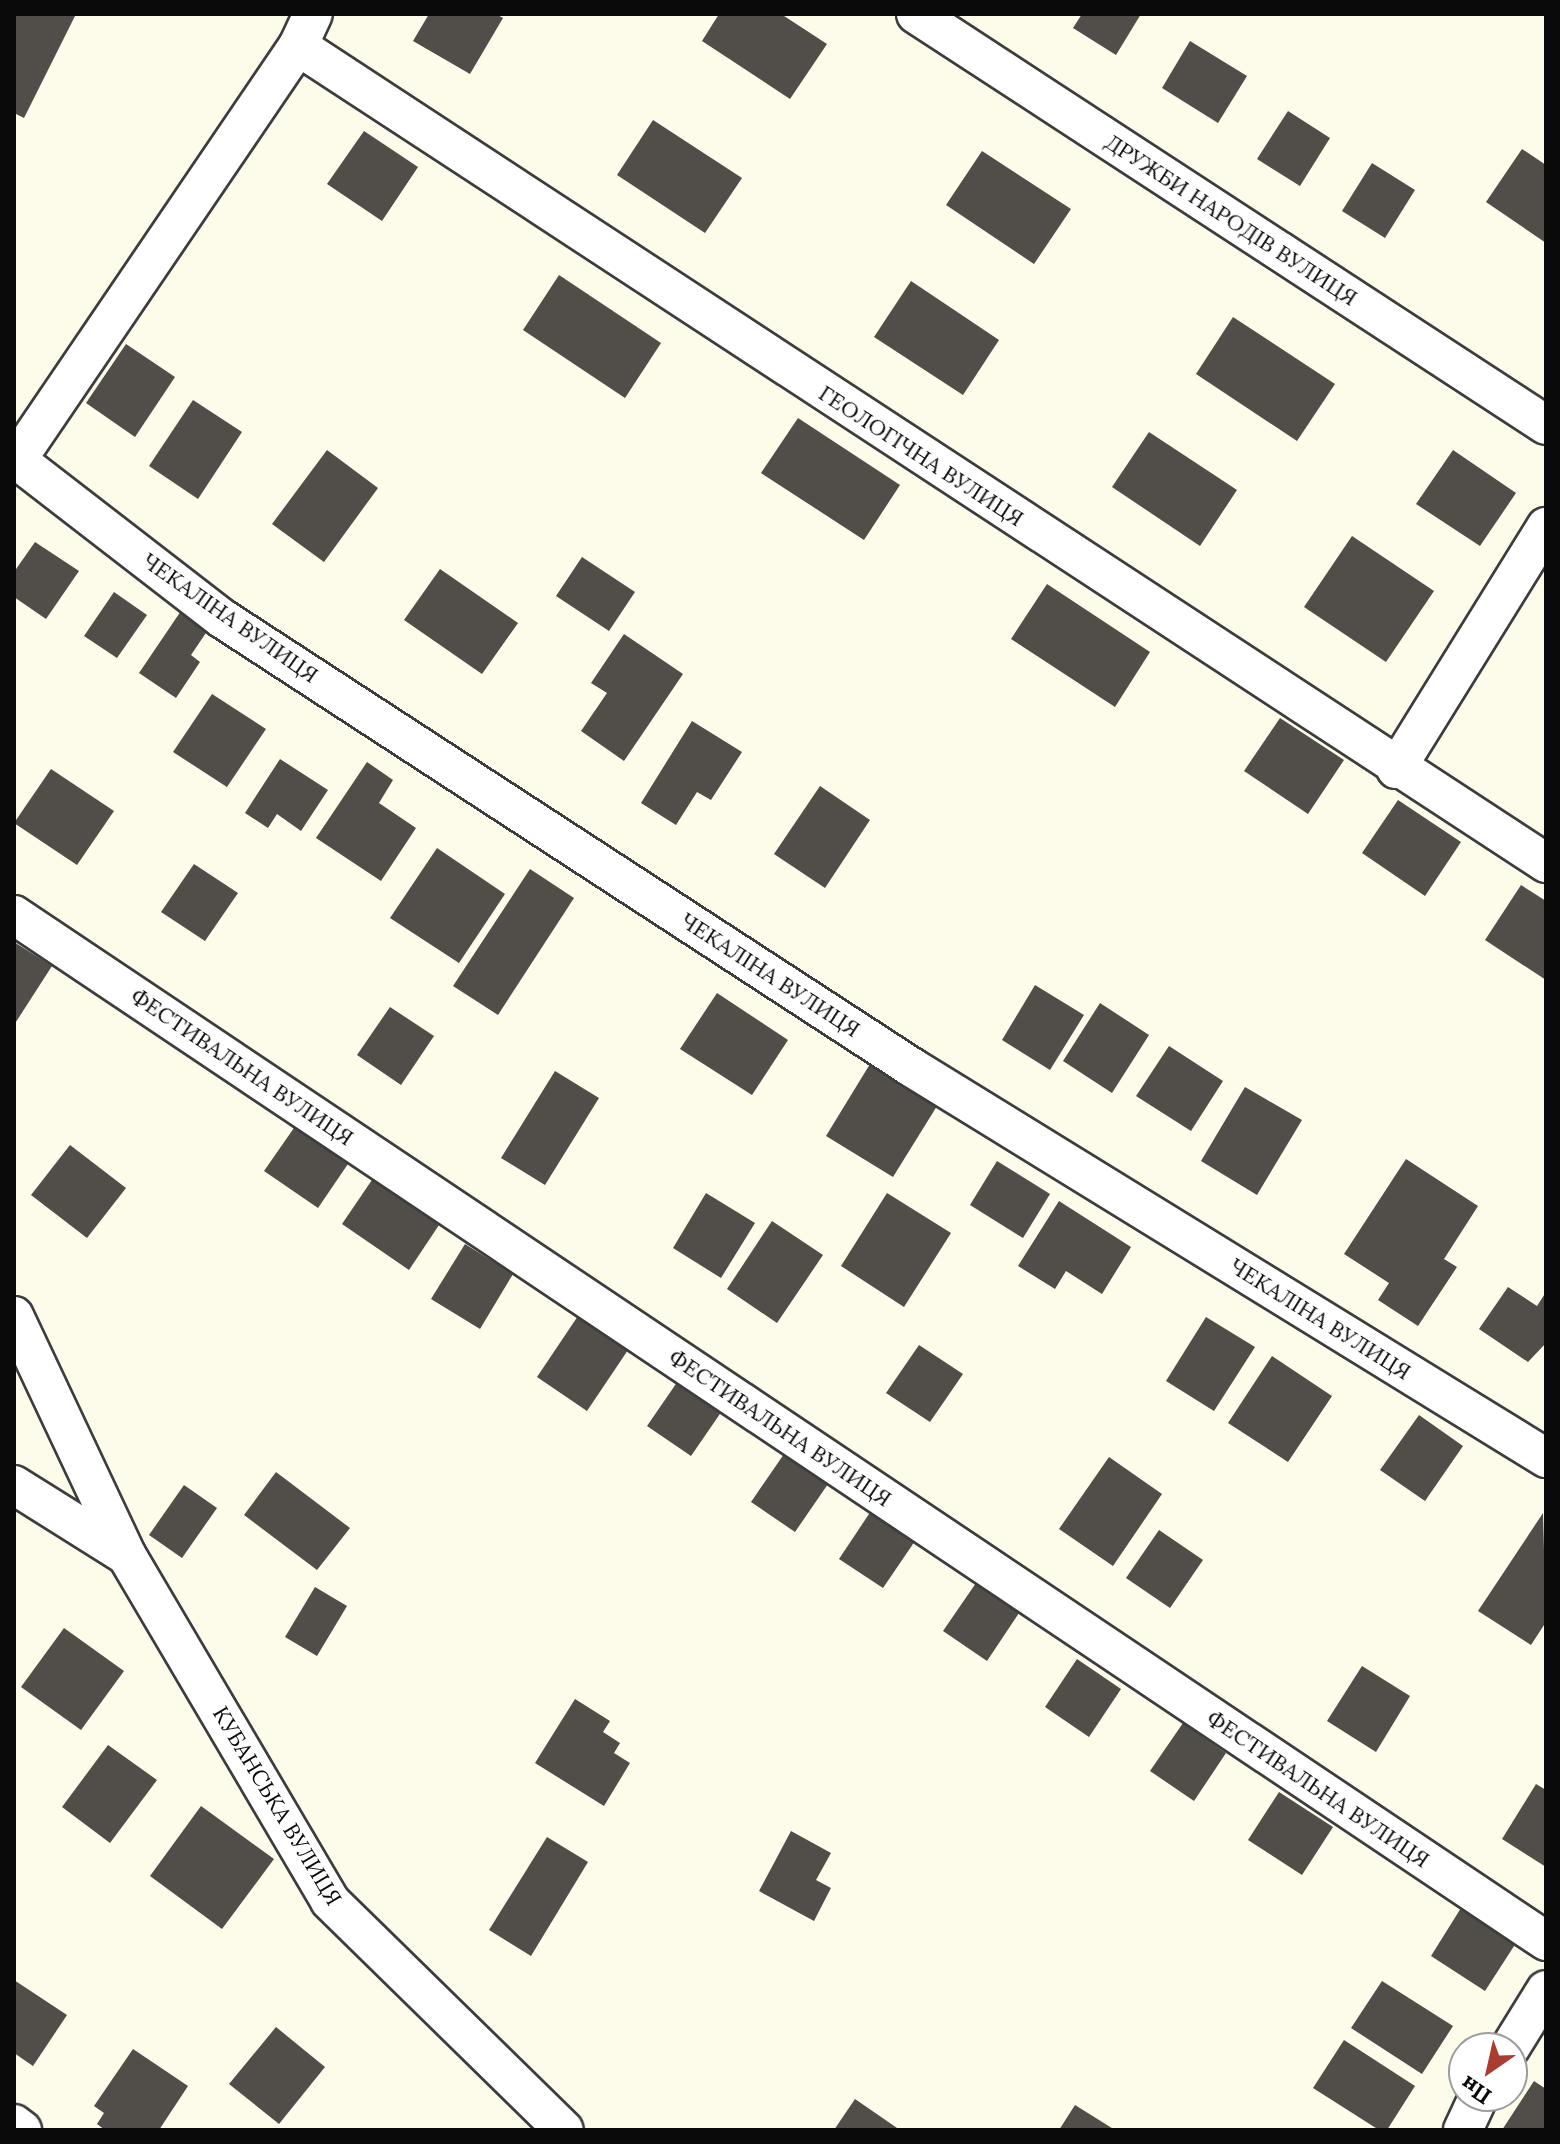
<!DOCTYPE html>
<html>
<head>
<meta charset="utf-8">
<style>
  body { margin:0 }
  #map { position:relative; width:1560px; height:2144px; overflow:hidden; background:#fdfbea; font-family:Lora,serif }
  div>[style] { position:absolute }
  .building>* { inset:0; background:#514d48 }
  .roads { filter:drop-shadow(2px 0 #3d3d3d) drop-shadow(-2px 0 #3d3d3d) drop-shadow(0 2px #3d3d3d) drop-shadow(0 -2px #3d3d3d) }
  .street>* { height:38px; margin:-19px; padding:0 19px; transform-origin:19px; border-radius:19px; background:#fff }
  span { translate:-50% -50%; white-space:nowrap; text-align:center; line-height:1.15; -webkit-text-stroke:8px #fff; paint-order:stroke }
  .street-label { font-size:22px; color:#0a0a0a }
  .frame { position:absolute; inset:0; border:16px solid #0a0a0a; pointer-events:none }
  .north { position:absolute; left:1448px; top:2032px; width:80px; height:80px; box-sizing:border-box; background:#fff; border:2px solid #9d9d9d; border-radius:50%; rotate:214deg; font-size:22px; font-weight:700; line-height:32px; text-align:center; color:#0a0a0a }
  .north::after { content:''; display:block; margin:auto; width:28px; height:36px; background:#aa3d32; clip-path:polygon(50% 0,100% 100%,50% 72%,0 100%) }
</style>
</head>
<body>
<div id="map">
  <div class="building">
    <i style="clip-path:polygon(14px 14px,76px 14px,24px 118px,14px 113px)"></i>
    <i style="clip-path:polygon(429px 14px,496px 14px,503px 18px,470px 74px,413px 41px)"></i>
    <i style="clip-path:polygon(719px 14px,781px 14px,827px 44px,790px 99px,702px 41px)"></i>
    <i style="clip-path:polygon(1082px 14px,1141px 14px,1116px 55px,1073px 28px)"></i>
    <i style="clip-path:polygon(1190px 41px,1247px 76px,1218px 123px,1162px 88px)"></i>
    <i style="clip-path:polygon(1288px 111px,1330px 138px,1300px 186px,1257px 159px)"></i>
    <i style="clip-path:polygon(653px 120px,742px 178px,705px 233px,617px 175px)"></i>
    <i style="clip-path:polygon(364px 131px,418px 167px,382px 221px,327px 184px)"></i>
    <i style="clip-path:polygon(1522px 149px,1546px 165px,1546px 243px,1486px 202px)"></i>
    <i style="clip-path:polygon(982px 151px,1071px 209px,1034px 264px,946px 205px)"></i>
    <i style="clip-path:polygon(1372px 163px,1415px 190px,1385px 238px,1342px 211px)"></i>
    <i style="clip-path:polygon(559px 275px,661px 343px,625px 398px,523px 330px)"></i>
    <i style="clip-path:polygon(911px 281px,999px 340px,963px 395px,874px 337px)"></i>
    <i style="clip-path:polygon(1233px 317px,1335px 384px,1297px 441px,1196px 374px)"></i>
    <i style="clip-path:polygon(126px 344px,175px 377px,135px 437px,86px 403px)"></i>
    <i style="clip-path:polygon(193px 400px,242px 432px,198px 499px,149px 466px)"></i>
    <i style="clip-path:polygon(798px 418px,900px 485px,864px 540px,761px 473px)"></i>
    <i style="clip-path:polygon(1149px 432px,1237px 490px,1200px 546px,1112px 487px)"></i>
    <i style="clip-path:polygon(327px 450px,378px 488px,324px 562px,272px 524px)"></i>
    <i style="clip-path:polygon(1453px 450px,1516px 493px,1480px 546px,1416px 504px)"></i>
    <i style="clip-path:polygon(1352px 536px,1434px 591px,1386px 662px,1304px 607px)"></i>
    <i style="clip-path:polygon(35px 542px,79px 571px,46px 619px,14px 597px,14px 572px)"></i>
    <i style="clip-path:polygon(582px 557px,635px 592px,609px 631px,556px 596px)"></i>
    <i style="clip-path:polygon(440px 569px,518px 623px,482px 674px,404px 620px)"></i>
    <i style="clip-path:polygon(1047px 584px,1150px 652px,1115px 707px,1011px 639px)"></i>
    <i style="clip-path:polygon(114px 592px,147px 615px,117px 658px,84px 636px)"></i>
    <i style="clip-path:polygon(185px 605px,212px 624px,191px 655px,200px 662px,176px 698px,139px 673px)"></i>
    <i style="clip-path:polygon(624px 634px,683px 674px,624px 761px,581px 731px,607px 693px,591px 683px)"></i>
    <i style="clip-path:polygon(212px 694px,266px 729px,227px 787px,173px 752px)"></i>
    <i style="clip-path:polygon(1280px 718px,1344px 760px,1308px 814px,1244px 771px)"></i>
    <i style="clip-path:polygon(692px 721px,742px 752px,711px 800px,697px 792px,676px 825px,641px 803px)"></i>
    <i style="clip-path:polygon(280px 759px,328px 790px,301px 831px,277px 814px,268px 828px,245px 813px)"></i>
    <i style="clip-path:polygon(367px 762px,393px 780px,379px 803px,416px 828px,381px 881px,316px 838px)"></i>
    <i style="clip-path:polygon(51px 769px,114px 811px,77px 865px,14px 823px)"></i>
    <i style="clip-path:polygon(820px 786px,870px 820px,825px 888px,774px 854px)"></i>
    <i style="clip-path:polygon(1398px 800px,1461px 842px,1425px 896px,1362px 853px)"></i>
    <i style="clip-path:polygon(437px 848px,505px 894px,459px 963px,390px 918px)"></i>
    <i style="clip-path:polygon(194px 864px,238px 893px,205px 941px,161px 912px)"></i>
    <i style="clip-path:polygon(530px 869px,574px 898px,498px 1015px,453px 986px)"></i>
    <i style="clip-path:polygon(1521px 885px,1546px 901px,1546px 980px,1485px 940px)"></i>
    <i style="clip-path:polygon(14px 942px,52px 966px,14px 1025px)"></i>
    <i style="clip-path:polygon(1035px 985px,1084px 1015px,1050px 1070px,1002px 1040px)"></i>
    <i style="clip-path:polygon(717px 993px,788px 1040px,752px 1095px,680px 1049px)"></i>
    <i style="clip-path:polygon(1100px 1003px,1149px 1035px,1112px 1093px,1063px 1061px)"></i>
    <i style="clip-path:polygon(390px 1007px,434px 1036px,401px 1085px,357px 1055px)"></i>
    <i style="clip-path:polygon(1169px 1046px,1223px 1081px,1191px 1131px,1136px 1096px)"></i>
    <i style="clip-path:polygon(870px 1064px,937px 1106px,893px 1177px,826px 1136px)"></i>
    <i style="clip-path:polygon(555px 1071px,599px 1098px,545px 1185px,501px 1158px)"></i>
    <i style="clip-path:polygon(1245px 1087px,1302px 1120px,1257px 1195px,1201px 1161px)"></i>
    <i style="clip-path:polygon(296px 1125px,350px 1161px,318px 1208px,264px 1171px)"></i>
    <i style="clip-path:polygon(70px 1145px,126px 1188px,87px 1238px,31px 1195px)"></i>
    <i style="clip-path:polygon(1406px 1159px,1478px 1206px,1444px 1259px,1457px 1267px,1418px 1326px,1378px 1300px,1389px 1283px,1344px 1254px)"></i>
    <i style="clip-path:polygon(997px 1161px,1050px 1194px,1023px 1238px,970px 1205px)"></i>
    <i style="clip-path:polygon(376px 1174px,443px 1219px,409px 1270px,342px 1224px)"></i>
    <i style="clip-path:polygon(706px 1193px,755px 1223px,721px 1278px,673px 1248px)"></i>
    <i style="clip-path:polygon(887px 1193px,951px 1233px,904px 1307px,841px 1266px)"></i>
    <i style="clip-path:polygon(1059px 1201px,1131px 1247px,1102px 1294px,1066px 1271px,1055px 1289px,1018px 1266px)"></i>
    <i style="clip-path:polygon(772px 1221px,823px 1255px,777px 1323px,727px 1289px)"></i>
    <i style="clip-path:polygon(465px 1244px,513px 1274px,480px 1329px,431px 1299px)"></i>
    <i style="clip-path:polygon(1508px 1287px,1537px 1306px,1546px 1292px,1546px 1343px,1528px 1362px,1479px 1329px)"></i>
    <i style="clip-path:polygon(582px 1310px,632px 1344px,587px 1411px,537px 1377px)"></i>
    <i style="clip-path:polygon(1206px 1317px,1255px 1347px,1214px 1411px,1166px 1381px)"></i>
    <i style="clip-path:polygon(919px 1345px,963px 1374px,930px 1422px,886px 1393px)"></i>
    <i style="clip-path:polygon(1272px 1356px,1332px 1396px,1288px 1462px,1228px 1423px)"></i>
    <i style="clip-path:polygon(680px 1378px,724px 1408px,691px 1456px,647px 1426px)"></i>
    <i style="clip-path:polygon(1419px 1415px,1463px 1446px,1425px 1501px,1380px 1470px)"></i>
    <i style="clip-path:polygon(784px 1454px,828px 1484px,795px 1532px,751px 1502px)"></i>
    <i style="clip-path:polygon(1109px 1457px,1162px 1494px,1113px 1566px,1059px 1529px)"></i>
    <i style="clip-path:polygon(276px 1472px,350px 1528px,317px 1570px,244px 1515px)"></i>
    <i style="clip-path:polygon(184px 1485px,217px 1508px,182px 1558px,149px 1535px)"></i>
    <i style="clip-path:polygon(871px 1511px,915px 1541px,883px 1588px,839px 1559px)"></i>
    <i style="clip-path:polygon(1543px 1513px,1546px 1622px,1531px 1645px,1478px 1611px)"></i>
    <i style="clip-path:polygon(1159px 1530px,1203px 1560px,1170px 1608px,1126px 1578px)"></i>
    <i style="clip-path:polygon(976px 1583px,1019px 1613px,987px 1661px,943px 1631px)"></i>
    <i style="clip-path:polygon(315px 1587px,347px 1606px,317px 1656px,285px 1637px)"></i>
    <i style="clip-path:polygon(64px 1628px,124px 1671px,81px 1730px,21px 1687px)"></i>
    <i style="clip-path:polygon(1077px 1659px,1121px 1689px,1089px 1737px,1045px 1707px)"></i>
    <i style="clip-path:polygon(1362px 1666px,1410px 1696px,1376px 1752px,1327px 1721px)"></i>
    <i style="clip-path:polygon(575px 1699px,610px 1721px,603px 1732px,620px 1743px,614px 1753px,630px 1763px,604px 1806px,535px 1763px)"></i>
    <i style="clip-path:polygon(1183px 1723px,1226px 1753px,1194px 1801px,1150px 1771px)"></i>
    <i style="clip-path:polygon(108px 1745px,157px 1780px,110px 1843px,62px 1807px)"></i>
    <i style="clip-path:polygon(1536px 1784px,1546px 1790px,1546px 1867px,1502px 1839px)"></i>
    <i style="clip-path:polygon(1279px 1792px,1333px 1827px,1302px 1875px,1248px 1840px)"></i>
    <i style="clip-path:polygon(201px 1806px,274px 1859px,222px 1929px,150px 1876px)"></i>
    <i style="clip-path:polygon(791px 1831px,831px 1853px,816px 1880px,831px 1888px,814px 1921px,759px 1891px)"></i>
    <i style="clip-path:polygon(547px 1837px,588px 1862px,531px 1956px,489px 1930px)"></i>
    <i style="clip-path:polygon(1461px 1908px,1516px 1943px,1485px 1991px,1431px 1956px)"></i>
    <i style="clip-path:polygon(14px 1980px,67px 2015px,33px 2066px,14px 2053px)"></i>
    <i style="clip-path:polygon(1382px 1981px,1453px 2026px,1422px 2074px,1351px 2028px)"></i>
    <i style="clip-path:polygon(276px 2027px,325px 2067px,279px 2124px,229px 2084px)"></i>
    <i style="clip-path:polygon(1344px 2040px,1415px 2086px,1387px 2130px,1379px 2130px,1313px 2088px)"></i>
    <i style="clip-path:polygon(133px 2049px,188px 2086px,159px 2130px,105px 2130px,97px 2124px,104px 2113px,94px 2106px)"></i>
    <i style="clip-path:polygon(1534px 2081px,1546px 2089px,1546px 2130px,1502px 2130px)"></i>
    <i style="clip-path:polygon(855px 2099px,900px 2130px,834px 2130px)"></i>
    <i style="clip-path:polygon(1075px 2105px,1115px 2130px,1059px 2130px)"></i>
  </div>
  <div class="roads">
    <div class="street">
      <i style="left:916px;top:14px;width:752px;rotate:33.12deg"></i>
      <i style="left:298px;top:46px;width:1492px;rotate:33.21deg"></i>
      <i style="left:17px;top:460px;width:260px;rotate:37.7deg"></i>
      <i style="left:223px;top:619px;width:821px;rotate:33.07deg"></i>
      <i style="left:911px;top:1067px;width:746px;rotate:31.62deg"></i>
      <i style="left:14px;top:464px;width:505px;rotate:-55.81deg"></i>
      <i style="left:298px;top:46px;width:35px;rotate:-65deg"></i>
      <i style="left:1396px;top:769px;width:285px;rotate:-58.2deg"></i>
      <i style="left:14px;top:915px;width:1844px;rotate:33.81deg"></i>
      <i style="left:14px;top:1316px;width:265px;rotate:64.8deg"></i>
      <i style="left:127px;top:1556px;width:400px;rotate:59.5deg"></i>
      <i style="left:330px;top:1901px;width:327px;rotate:44.4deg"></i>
      <i style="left:14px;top:1485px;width:133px;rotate:32.1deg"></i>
      <i style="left:1510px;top:2048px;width:68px;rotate:-58.2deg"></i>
      <i style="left:14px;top:2124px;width:10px;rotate:37deg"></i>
      <i style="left:1463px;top:2130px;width:38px;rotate:-65deg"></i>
    </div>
  </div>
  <div class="street-label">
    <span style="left:1231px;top:220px;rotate:33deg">ДРУЖБИ НАРОДІВ ВУЛИЦЯ</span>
    <span style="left:921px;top:456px;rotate:33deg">ГЕОЛОГІЧНА ВУЛИЦЯ</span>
    <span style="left:230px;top:618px;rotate:35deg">ЧЕКАЛІНА ВУЛИЦЯ</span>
    <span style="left:770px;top:975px;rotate:33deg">ЧЕКАЛІНА ВУЛИЦЯ</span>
    <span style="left:242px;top:1067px;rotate:34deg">ФЕСТИВАЛЬНА ВУЛИЦЯ</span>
    <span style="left:1320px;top:1319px;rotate:32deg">ЧЕКАЛІНА ВУЛИЦЯ</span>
    <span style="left:780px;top:1428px;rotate:34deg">ФЕСТИВАЛЬНА ВУЛИЦЯ</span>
    <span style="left:1318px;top:1789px;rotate:34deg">ФЕСТИВАЛЬНА ВУЛИЦЯ</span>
    <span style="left:277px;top:1806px;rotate:59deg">КУБАНСЬКА ВУЛИЦЯ</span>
  </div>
  <div class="frame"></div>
  <div class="north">Пн</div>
</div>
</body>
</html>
